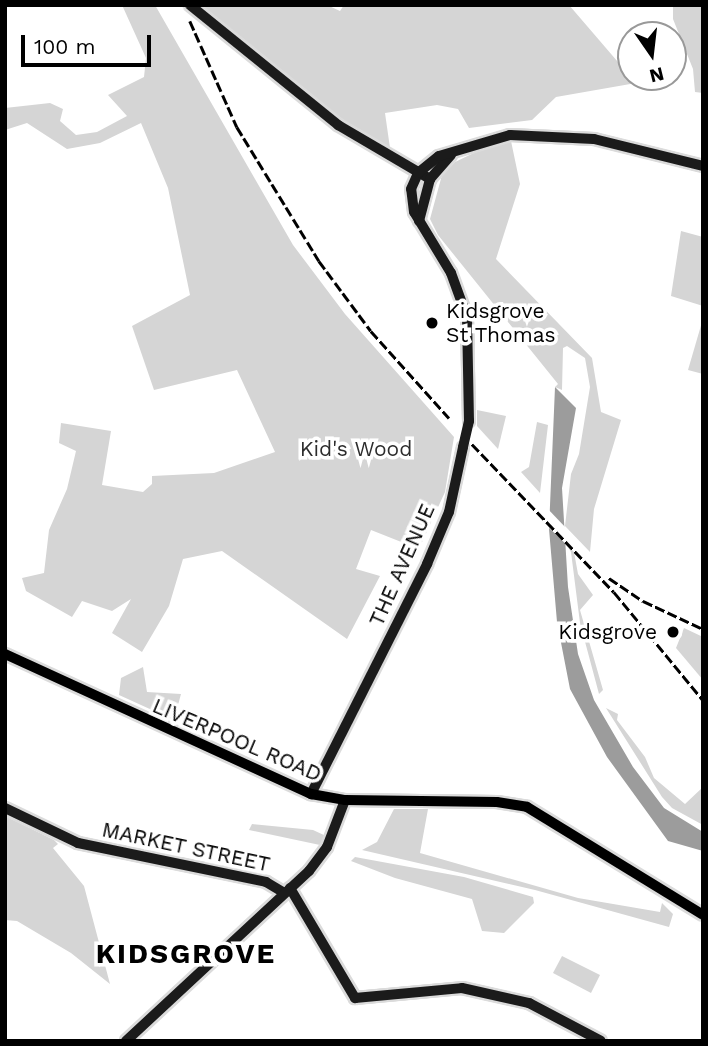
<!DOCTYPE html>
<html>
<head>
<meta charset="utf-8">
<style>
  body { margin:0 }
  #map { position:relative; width:708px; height:1046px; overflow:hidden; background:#fff; font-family:"Work Sans",sans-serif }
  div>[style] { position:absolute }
  .green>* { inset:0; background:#d5d5d5 }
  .water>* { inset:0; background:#9c9c9c }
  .pier>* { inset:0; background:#fff }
  .roads { filter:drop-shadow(2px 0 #dbdbdb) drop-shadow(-2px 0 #dbdbdb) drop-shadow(0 2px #dbdbdb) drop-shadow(0 -2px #dbdbdb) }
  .secondary>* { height:10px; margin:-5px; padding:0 5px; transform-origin:5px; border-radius:5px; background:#1b1b1b }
  .primary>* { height:10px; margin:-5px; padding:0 5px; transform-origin:5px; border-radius:5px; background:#000 }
  .rail>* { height:2.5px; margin-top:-1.25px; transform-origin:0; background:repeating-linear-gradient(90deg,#000 0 10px,transparent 0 13.5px) }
  .secondary-bridge>* { height:10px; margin:-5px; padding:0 5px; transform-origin:5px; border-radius:5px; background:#1b1b1b }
  .dots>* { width:19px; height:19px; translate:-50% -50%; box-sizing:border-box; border:4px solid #fff; border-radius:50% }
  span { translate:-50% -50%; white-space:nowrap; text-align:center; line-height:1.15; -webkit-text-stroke:7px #fff; paint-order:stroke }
  .poi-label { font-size:21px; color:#000 }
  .left { translate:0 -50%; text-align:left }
  .right { translate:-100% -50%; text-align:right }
  .park-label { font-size:21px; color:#2c2c2c }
  .street-label { font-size:21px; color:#000 }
  .district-label { font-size:28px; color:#000; font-weight:700; letter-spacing:2px }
  .frame { position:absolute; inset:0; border:7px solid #000; pointer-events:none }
  .north { position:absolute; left:617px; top:21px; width:70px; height:70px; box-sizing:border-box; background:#fff; border:2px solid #999; border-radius:50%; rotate:166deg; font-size:19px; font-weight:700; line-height:28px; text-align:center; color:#000 }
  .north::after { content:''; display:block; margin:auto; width:24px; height:32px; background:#000; clip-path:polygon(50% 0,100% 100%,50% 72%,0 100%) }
  .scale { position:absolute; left:21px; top:35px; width:130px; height:32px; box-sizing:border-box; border:4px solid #000; border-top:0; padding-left:9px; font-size:21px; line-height:24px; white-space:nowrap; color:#000; -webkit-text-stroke:5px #fff; paint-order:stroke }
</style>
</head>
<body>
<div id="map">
  <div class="green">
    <i style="clip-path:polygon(122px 5px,155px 5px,293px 245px,345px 314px,454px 437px,445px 492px,419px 549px,371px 530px,356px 569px,380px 576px,347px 639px,222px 551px,183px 559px,169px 606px,142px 652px,112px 633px,131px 599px,112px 611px,82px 601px,72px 617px,26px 591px,22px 578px,44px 573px,49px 530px,67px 489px,76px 451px,59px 443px,61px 423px,111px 431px,102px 485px,143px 492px,152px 484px,152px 476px,214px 473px,275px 452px,237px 370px,154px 390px,132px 326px,190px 295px,168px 188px,141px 123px,100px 143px,67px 149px,27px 123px,5px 130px,5px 108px,50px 103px,63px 109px,60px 121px,76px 135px,97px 132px,127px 116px,108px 95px,144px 77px,146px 58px)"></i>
    <i style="clip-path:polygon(200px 5px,327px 5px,340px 11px,344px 5px,569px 5px,636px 83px,556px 97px,532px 120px,469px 128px,458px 109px,437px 105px,385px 113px,390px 148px,352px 130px)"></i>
    <i style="clip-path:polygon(673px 5px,703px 5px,703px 93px,695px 92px,693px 69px,673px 19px)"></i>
    <i style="clip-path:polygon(499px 141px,511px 141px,520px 184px,496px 259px,592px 358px,601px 412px,621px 420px,594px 509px,590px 552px,565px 526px,571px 474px,579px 454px,590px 387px,585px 358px,567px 346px,563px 348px,562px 390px,555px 387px,558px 384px,438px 235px,430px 219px,442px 175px,455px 162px)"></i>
    <i style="clip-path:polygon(681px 231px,703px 237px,703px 306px,671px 296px)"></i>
    <i style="clip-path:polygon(702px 322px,703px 323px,703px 374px,688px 370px)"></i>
    <i style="clip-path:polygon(477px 410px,506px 416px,498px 449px,477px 426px)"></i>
    <i style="clip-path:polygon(537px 422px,548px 425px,540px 493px,521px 472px,529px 467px)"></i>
    <i style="clip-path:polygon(566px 544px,574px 552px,578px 574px,593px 595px,580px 610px,603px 690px,599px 694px,580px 623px,571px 552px)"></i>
    <i style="clip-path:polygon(684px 628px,703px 637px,703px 680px,676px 648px)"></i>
    <i style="clip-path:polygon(143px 667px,147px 692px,181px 694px,174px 720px,119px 695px,121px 678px)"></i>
    <i style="clip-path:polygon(606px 708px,618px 714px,617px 720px,645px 757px,654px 778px,685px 804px,703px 787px,703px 825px,672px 808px,662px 797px)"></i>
    <i style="clip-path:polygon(394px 809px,428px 809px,420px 853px,578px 898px,660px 912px,662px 903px,673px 914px,669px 927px,535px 890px,362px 850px,377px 842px)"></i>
    <i style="clip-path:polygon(5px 816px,54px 840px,58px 844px,53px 848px,84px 886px,110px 984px,71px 953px,17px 921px,5px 920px)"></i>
    <i style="clip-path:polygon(252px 824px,313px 830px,326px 836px,320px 845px,249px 830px)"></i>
    <i style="clip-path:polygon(355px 857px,464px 877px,533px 897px,534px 903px,504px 933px,482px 931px,472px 899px,395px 878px,351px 861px)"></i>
    <i style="clip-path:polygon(562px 956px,600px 975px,591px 993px,553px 973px)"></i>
  </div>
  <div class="water">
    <i style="clip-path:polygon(555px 387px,576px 408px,562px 488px,568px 587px,578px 654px,594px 700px,633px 767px,664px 808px,703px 832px,703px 851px,668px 841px,607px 757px,570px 689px,557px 622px,549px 529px)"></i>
  </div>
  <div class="pier">
    <i style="clip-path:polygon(546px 507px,567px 529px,568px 546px,545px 524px)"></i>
  </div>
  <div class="roads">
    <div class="secondary">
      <i style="left:190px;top:5px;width:191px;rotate:39deg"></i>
      <i style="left:338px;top:125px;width:107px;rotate:30.4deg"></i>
      <i style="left:419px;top:221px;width:43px;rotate:-75.3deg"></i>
      <i style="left:430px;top:179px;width:32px;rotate:-49deg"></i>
      <i style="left:469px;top:421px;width:104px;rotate:-91.1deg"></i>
      <i style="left:467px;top:317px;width:47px;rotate:-110deg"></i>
      <i style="left:451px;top:273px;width:71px;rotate:-121.2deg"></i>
      <i style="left:414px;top:212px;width:23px;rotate:-97deg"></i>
      <i style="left:411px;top:189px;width:17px;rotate:-66deg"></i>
      <i style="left:418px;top:173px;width:27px;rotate:-39deg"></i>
      <i style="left:439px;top:156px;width:74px;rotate:-16.5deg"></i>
      <i style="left:510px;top:135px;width:84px;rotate:2.7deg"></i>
      <i style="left:594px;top:139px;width:112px;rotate:13.9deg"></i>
      <i style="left:311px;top:794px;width:258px;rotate:-63.2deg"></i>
      <i style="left:427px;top:564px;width:56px;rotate:-67.1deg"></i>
      <i style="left:449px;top:512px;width:66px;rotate:-77.8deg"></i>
      <i style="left:5px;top:808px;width:81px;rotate:25.6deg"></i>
      <i style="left:78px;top:843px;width:192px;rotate:11.7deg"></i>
      <i style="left:266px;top:882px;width:21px;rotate:31deg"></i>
      <i style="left:290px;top:888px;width:128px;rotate:59.4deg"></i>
      <i style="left:355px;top:998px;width:107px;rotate:-5.3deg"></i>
      <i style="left:462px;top:988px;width:69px;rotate:12.6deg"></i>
      <i style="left:529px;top:1003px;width:81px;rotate:27.8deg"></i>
      <i style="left:126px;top:1041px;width:250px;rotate:-42.9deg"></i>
      <i style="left:309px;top:871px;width:30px;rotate:-53deg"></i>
      <i style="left:327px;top:847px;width:50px;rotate:-69deg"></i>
    </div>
    <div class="primary">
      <i style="left:5px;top:654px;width:337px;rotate:24.6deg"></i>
      <i style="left:311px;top:794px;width:35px;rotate:10deg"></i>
      <i style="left:345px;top:800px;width:152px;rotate:0.8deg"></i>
      <i style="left:497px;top:802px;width:30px;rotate:9deg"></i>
      <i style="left:527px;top:807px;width:206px;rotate:31.5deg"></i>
    </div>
  </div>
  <div class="rail">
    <i style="left:190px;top:21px;width:116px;rotate:66.1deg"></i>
    <i style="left:237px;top:127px;width:157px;rotate:58.5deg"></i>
    <i style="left:319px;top:261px;width:87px;rotate:53.4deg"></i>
    <i style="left:371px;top:331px;width:117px;rotate:48.1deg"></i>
    <i style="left:472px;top:444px;width:205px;rotate:46.2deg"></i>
    <i style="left:614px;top:592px;width:140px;rotate:50.5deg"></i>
    <i style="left:609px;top:578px;width:41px;rotate:34.1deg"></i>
    <i style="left:643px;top:601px;width:66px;rotate:25deg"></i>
  </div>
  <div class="secondary-bridge">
    <i style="left:463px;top:447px;width:27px;rotate:-77deg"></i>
  </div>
  <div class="dots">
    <i style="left:432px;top:323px;background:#000"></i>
    <i style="left:673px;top:632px;background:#000"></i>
  </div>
  <div class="poi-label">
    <span class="left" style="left:446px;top:323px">Kidsgrove<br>St Thomas</span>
    <span class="right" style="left:657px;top:632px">Kidsgrove</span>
  </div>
  <div class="park-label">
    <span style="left:356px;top:449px">Kid's Wood</span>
  </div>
  <div class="street-label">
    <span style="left:402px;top:565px;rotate:-66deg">THE AVENUE</span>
    <span style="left:237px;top:740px;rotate:23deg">LIVERPOOL ROAD</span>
    <span style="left:186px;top:847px;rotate:12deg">MARKET STREET</span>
  </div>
  <div class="district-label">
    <span style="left:186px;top:954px">KIDSGROVE</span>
  </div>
  <div class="frame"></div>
  <div class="north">N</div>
  <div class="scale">100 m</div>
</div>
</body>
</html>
